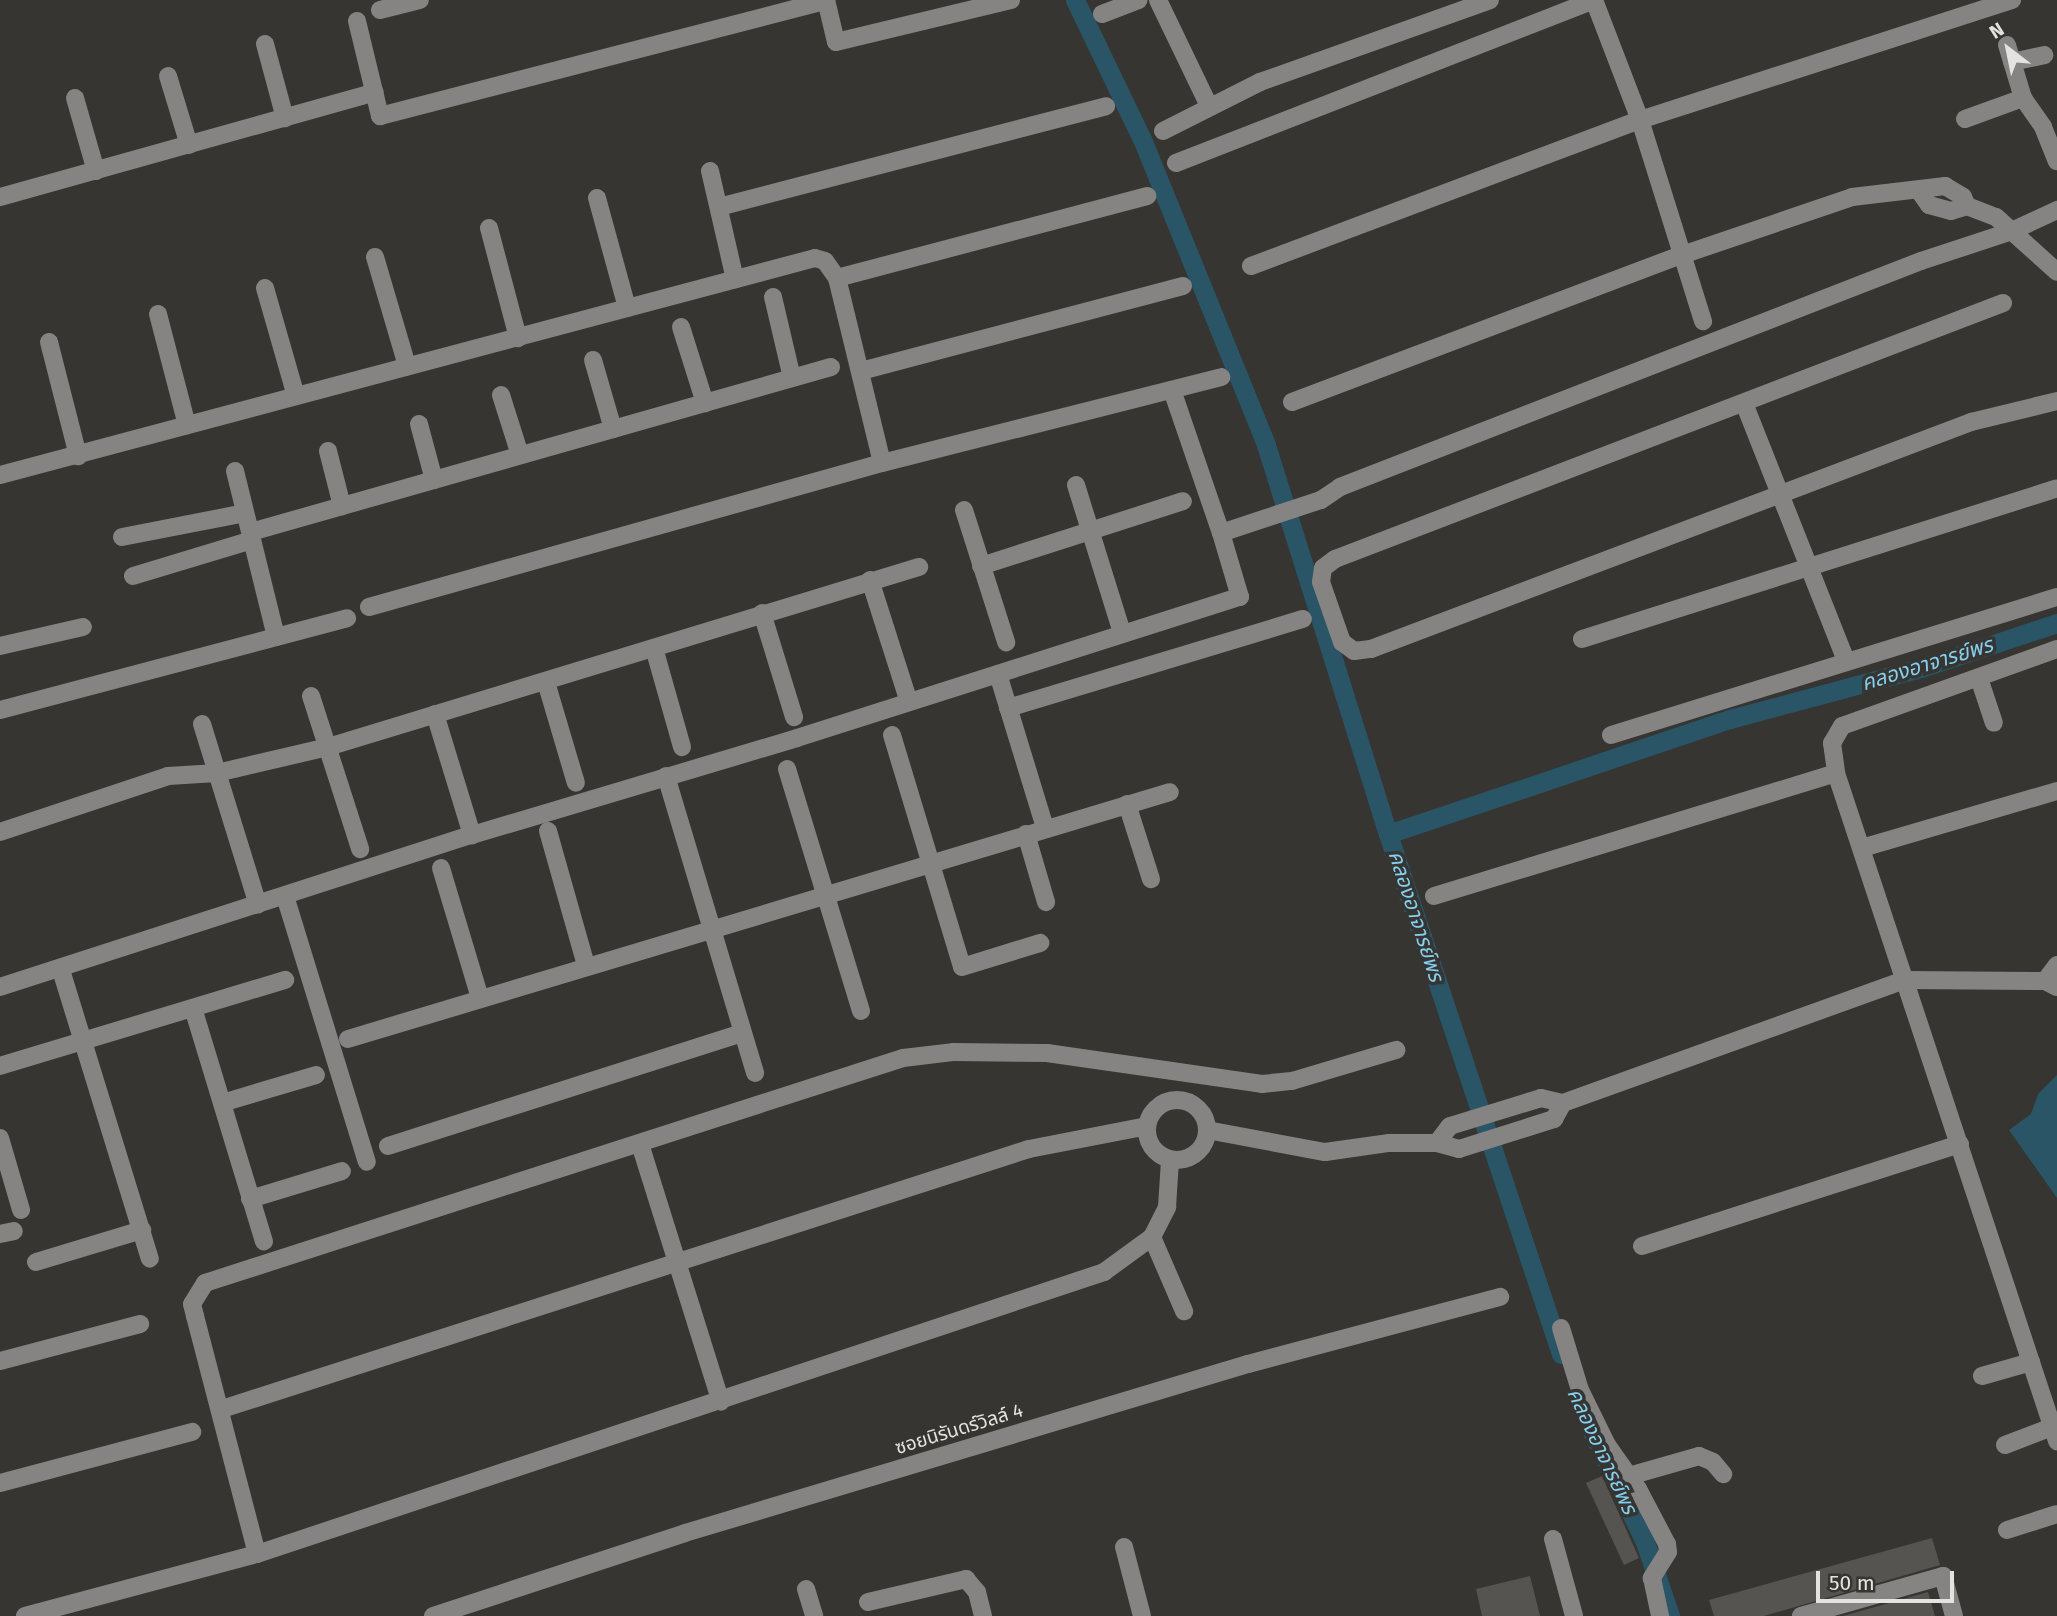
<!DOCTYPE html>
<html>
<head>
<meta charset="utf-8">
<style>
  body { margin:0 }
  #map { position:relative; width:2057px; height:1616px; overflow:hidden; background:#363531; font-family:"Fira Sans","Noto Sans Thai",sans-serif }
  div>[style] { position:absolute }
  .water>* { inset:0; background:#295567 }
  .canal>* { height:19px; margin:-9.5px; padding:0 9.5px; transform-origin:9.5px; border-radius:9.5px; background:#295567 }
  .building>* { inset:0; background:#565450 }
  .minor>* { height:18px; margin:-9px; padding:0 9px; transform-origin:9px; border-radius:9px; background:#858482 }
  .minor>.ring { margin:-9px; padding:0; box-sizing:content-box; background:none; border:18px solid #858482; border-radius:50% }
  span { translate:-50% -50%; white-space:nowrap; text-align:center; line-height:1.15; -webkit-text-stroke:7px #363531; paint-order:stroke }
  .street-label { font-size:19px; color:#e4e3e1 }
  .water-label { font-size:21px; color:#85cff0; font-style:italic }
  .north { position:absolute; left:1973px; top:14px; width:70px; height:70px; -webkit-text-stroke:5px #363531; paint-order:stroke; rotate:328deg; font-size:19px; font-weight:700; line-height:28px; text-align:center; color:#e4e3e1 }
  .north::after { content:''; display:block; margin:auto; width:24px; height:32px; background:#e4e3e1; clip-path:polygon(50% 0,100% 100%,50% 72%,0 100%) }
  .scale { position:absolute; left:1816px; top:1571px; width:138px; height:32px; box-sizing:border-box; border:4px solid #e4e3e1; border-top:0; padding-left:9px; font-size:21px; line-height:24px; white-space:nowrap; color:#e4e3e1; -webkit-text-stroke:5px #363531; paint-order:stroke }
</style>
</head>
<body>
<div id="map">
  <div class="water">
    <i style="clip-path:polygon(2057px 1075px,2057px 1198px,2009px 1130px,2031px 1114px,2038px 1094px)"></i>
  </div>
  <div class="canal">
    <i style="left:1075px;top:0;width:154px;rotate:64.3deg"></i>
    <i style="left:1142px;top:139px;width:330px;rotate:67.9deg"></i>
    <i style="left:1266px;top:445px;width:408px;rotate:72.6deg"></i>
    <i style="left:1561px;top:1354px;width:548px;rotate:-108.4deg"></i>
    <i style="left:1388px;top:834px;width:361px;rotate:-18.6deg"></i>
    <i style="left:1730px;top:719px;width:198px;rotate:-15deg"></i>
    <i style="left:1921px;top:668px;width:143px;rotate:-18.3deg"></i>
    <i style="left:1593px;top:1434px;width:120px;rotate:64.3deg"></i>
    <i style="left:1645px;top:1542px;width:78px;rotate:71.3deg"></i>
  </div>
  <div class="building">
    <i style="clip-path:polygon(1602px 1476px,1639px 1558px,1624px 1565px,1586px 1483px)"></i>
    <i style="clip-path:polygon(1932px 1538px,1940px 1565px,1764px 1616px,1714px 1616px,1709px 1600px)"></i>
    <i style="clip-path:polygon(1530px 1576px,1540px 1616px,1482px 1616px,1476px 1589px)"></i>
    <i style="clip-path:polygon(1928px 1592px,1935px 1616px,1843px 1616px)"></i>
  </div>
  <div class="minor">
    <i style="left:826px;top:0;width:43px;rotate:76.6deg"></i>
    <i style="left:836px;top:42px;width:180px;rotate:-13.5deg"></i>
    <i style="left:1158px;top:0;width:118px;rotate:64.3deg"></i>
    <i style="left:1594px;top:0;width:129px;rotate:69deg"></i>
    <i style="left:1640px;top:120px;width:211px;rotate:72.6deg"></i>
    <i style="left:380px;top:10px;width:41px;rotate:-14deg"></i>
    <i style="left:1102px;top:14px;width:39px;rotate:-21deg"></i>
    <i style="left:357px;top:21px;width:98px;rotate:76.4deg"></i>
    <i style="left:380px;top:116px;width:461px;rotate:-14.5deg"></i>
    <i style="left:265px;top:44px;width:77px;rotate:74.9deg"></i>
    <i style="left:2007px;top:45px;width:55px;rotate:73.2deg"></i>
    <i style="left:2023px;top:98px;width:35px;rotate:55deg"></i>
    <i style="left:2043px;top:127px;width:37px;rotate:68deg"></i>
    <i style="left:2012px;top:62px;width:33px;rotate:-12deg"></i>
    <i style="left:168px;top:76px;width:72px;rotate:73.1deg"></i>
    <i style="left:75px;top:98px;width:76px;rotate:74deg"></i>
    <i style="left:1965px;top:119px;width:62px;rotate:-19.9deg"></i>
    <i style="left:1163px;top:131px;width:109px;rotate:-26.8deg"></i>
    <i style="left:1260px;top:82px;width:244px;rotate:-19.6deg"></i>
    <i style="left:1176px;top:163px;width:448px;rotate:-21.3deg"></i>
    <i style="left:710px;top:171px;width:111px;rotate:77deg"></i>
    <i style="left:1920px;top:192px;width:16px;rotate:55deg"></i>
    <i style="left:1929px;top:205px;width:23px;rotate:15deg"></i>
    <i style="left:1951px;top:211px;width:17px;rotate:-17deg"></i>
    <i style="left:1967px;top:206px;width:31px;rotate:21deg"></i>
    <i style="left:1996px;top:217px;width:82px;rotate:42deg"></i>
    <i style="left:0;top:197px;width:389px;rotate:-15.6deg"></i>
    <i style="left:597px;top:198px;width:114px;rotate:74.7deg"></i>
    <i style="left:719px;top:207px;width:400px;rotate:-14.6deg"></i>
    <i style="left:489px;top:228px;width:114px;rotate:75.2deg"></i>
    <i style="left:375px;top:257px;width:114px;rotate:73.6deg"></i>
    <i style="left:1251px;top:266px;width:415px;rotate:-20.6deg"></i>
    <i style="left:1640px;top:120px;width:391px;rotate:-17.9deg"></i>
    <i style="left:837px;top:278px;width:321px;rotate:-14.8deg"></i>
    <i style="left:265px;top:288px;width:112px;rotate:74deg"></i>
    <i style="left:773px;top:297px;width:83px;rotate:76.8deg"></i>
    <i style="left:2003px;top:303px;width:715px;rotate:159.03deg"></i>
    <i style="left:1335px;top:559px;width:15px;rotate:143deg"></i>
    <i style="left:1323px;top:568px;width:14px;rotate:98deg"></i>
    <i style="left:1321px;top:582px;width:64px;rotate:70.7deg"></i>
    <i style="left:1342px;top:642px;width:15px;rotate:37deg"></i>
    <i style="left:1354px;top:651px;width:17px;rotate:-7deg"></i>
    <i style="left:1371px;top:649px;width:642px;rotate:-20.72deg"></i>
    <i style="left:1971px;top:422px;width:89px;rotate:-13.7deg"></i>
    <i style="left:158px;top:314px;width:115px;rotate:75.4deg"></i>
    <i style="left:681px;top:327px;width:80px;rotate:72.5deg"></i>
    <i style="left:49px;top:342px;width:118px;rotate:75.7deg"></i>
    <i style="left:593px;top:360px;width:72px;rotate:73.8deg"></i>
    <i style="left:861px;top:371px;width:333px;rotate:-14.8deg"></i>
    <i style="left:1172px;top:390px;width:151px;rotate:71.1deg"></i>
    <i style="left:501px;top:395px;width:63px;rotate:72.4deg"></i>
    <i style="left:1292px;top:402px;width:417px;rotate:-20.7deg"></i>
    <i style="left:1682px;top:255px;width:180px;rotate:-18.8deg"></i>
    <i style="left:1852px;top:197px;width:94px;rotate:-6.7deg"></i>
    <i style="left:1945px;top:186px;width:21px;rotate:31deg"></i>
    <i style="left:1963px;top:197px;width:10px;rotate:66deg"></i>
    <i style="left:1744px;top:403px;width:277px;rotate:68.4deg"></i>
    <i style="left:419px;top:424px;width:58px;rotate:75deg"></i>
    <i style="left:328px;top:451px;width:57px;rotate:75.7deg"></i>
    <i style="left:235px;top:471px;width:171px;rotate:76.1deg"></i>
    <i style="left:0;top:475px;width:843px;rotate:-14.91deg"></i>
    <i style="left:815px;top:258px;width:10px;rotate:17deg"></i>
    <i style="left:825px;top:261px;width:21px;rotate:55deg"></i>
    <i style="left:837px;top:278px;width:190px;rotate:76.3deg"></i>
    <i style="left:1076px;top:485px;width:155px;rotate:72.7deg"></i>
    <i style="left:964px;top:510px;width:139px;rotate:72.3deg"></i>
    <i style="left:251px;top:532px;width:603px;rotate:-15.88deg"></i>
    <i style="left:122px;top:537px;width:125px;rotate:-11deg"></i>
    <i style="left:981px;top:566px;width:212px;rotate:-17.8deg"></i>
    <i style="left:133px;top:576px;width:124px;rotate:-16.8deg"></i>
    <i style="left:870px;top:580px;width:128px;rotate:72.3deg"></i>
    <i style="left:369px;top:607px;width:533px;rotate:-15.68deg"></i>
    <i style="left:882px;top:463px;width:350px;rotate:-14.2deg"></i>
    <i style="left:762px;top:613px;width:109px;rotate:72.9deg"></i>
    <i style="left:1582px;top:639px;width:498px;rotate:-17.6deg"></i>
    <i style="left:0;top:646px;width:85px;rotate:-12.9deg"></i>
    <i style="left:654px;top:648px;width:103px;rotate:74.2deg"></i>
    <i style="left:2057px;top:649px;width:228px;rotate:160.3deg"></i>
    <i style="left:1842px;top:726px;width:20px;rotate:120deg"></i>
    <i style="left:1832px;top:743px;width:30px;rotate:82deg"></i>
    <i style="left:1836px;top:773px;width:704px;rotate:71.69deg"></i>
    <i style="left:998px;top:674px;width:161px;rotate:73deg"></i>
    <i style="left:1979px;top:678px;width:47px;rotate:71.6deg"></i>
    <i style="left:546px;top:682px;width:105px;rotate:73.5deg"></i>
    <i style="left:311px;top:696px;width:161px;rotate:72.2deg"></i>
    <i style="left:1008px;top:708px;width:308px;rotate:-16.8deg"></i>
    <i style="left:0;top:710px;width:359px;rotate:-14.8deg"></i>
    <i style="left:435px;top:714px;width:127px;rotate:73deg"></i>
    <i style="left:202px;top:724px;width:189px;rotate:72.8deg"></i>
    <i style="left:892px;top:735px;width:242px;rotate:73.2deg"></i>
    <i style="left:962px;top:967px;width:82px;rotate:-17.1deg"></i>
    <i style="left:1611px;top:735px;width:467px;rotate:-17.2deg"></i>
    <i style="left:787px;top:769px;width:253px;rotate:73deg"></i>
    <i style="left:666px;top:776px;width:310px;rotate:73.3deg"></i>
    <i style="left:1127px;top:804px;width:79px;rotate:72.3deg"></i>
    <i style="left:548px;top:831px;width:139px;rotate:74.2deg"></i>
    <i style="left:0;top:832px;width:177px;rotate:-18.4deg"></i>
    <i style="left:168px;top:776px;width:49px;rotate:-3.5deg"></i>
    <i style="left:217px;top:773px;width:114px;rotate:-13.2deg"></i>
    <i style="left:328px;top:747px;width:618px;rotate:-16.94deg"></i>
    <i style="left:1026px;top:834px;width:71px;rotate:73.6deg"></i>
    <i style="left:1862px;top:848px;width:203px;rotate:-16.3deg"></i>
    <i style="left:441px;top:868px;width:136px;rotate:73.3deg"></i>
    <i style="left:285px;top:896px;width:278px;rotate:72.9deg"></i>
    <i style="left:1434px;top:896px;width:420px;rotate:-17deg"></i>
    <i style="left:61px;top:970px;width:302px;rotate:72.9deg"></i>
    <i style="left:2045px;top:981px;width:20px;rotate:-53deg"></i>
    <i style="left:0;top:987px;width:496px;rotate:-17.9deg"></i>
    <i style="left:472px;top:835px;width:339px;rotate:-16.6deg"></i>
    <i style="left:797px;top:738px;width:465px;rotate:-17.7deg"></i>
    <i style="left:1240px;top:597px;width:67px;rotate:-106.5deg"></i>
    <i style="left:1221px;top:533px;width:105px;rotate:-18.3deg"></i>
    <i style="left:1321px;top:500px;width:23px;rotate:-34deg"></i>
    <i style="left:1340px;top:487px;width:623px;rotate:-21.26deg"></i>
    <i style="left:1921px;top:261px;width:96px;rotate:-18.2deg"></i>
    <i style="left:2012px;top:231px;width:50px;rotate:-25deg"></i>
    <i style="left:193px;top:1008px;width:244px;rotate:73.1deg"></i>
    <i style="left:348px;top:1039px;width:858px;rotate:-16.72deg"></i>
    <i style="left:0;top:1066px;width:298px;rotate:-16.8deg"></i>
    <i class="ring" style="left:1147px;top:1100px;width:42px;height:42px"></i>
    <i style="left:222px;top:1103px;width:98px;rotate:-16.6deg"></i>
    <i style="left:1207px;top:1130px;width:120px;rotate:10.6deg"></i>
    <i style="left:1325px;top:1152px;width:65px;rotate:-8deg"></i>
    <i style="left:1389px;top:1143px;width:48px"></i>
    <i style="left:1437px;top:1143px;width:23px;rotate:15deg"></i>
    <i style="left:1459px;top:1149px;width:100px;rotate:-17.5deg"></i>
    <i style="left:1554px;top:1119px;width:18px;rotate:-61deg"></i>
    <i style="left:0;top:1138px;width:75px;rotate:73.7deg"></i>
    <i style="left:1437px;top:1143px;width:21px;rotate:-53deg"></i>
    <i style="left:1450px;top:1126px;width:95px;rotate:-17.1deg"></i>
    <i style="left:1541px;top:1098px;width:23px;rotate:13deg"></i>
    <i style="left:1563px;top:1103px;width:363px;rotate:-19.8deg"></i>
    <i style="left:1905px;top:980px;width:140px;rotate:0.4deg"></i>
    <i style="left:2045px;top:981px;width:13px;rotate:27deg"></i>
    <i style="left:640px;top:1144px;width:270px;rotate:72.6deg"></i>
    <i style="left:388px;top:1146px;width:372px;rotate:-17.7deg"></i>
    <i style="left:250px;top:1199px;width:96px;rotate:-16.9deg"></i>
    <i style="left:0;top:1234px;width:14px;rotate:-12deg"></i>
    <i style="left:1152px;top:1237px;width:81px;rotate:66.6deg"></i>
    <i style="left:1642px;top:1246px;width:334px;rotate:-17.8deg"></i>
    <i style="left:36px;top:1262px;width:111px;rotate:-16.8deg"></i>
    <i style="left:1561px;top:1328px;width:65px;rotate:73deg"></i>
    <i style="left:1580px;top:1390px;width:61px;rotate:63.9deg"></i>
    <i style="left:1607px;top:1445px;width:54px;rotate:54.8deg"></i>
    <i style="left:1638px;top:1489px;width:62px;rotate:62.2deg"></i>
    <i style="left:1667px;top:1544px;width:8px;rotate:83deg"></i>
    <i style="left:1668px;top:1552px;width:31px;rotate:122deg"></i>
    <i style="left:1652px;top:1578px;width:39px;rotate:78deg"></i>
    <i style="left:0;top:1361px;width:145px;rotate:-14.8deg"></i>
    <i style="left:1982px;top:1376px;width:51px;rotate:-15.9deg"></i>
    <i style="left:222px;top:1409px;width:848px;rotate:-17.86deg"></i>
    <i style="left:1029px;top:1149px;width:120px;rotate:-11deg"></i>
    <i style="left:2005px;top:1445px;width:50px;rotate:-21deg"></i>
    <i style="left:1629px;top:1476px;width:73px;rotate:-15.9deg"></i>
    <i style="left:1699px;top:1456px;width:15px;rotate:23deg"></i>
    <i style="left:1713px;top:1462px;width:16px;rotate:50deg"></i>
    <i style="left:0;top:1483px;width:199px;rotate:-14.9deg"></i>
    <i style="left:2007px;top:1530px;width:52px;rotate:-17.7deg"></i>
    <i style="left:1553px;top:1539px;width:80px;rotate:74.7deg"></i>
    <i style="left:1124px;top:1547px;width:71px;rotate:75.4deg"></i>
    <i style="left:257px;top:1554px;width:246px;rotate:-104.6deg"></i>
    <i style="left:195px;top:1316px;width:12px;rotate:-104deg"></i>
    <i style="left:192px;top:1304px;width:25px;rotate:-58deg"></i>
    <i style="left:205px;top:1283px;width:733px;rotate:-17.87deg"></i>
    <i style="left:903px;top:1058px;width:50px;rotate:-6.8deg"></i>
    <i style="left:953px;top:1052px;width:94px;rotate:0.6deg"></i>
    <i style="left:1047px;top:1053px;width:217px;rotate:8.2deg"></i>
    <i style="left:1262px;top:1084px;width:30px;rotate:-6deg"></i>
    <i style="left:1292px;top:1081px;width:109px;rotate:-16.6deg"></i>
    <i style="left:806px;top:1589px;width:28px;rotate:73deg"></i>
    <i style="left:868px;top:1602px;width:101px;rotate:-13.2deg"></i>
    <i style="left:966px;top:1579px;width:17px;rotate:50deg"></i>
    <i style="left:977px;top:1592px;width:25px;rotate:76deg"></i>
    <i style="left:25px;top:1616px;width:240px;rotate:-15deg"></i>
    <i style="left:257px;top:1554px;width:893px;rotate:-18.41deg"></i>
    <i style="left:1104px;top:1272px;width:59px;rotate:-36.1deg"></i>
    <i style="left:1152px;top:1237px;width:34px;rotate:-63deg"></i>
    <i style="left:1167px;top:1207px;width:47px;rotate:-86.3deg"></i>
    <i style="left:433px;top:1616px;width:265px;rotate:-18.2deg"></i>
    <i style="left:685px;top:1533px;width:588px;rotate:-16.71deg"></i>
    <i style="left:1248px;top:1364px;width:261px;rotate:-14.9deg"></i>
    <i style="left:1801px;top:1616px;width:148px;rotate:-15.7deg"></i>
    <i style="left:1943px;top:1576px;width:41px;rotate:74.6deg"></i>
  </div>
  <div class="street-label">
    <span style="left:959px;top:1429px;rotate:-17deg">ซอยนิรันดร์วิลล์ 4</span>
  </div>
  <div class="water-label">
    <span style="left:1927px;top:664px;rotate:-17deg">คลองอาจารย์พร</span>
    <span style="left:1416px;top:916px;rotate:72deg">คลองอาจารย์พร</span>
    <span style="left:1602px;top:1451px;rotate:65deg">คลองอาจารย์พร</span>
  </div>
  <div class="north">N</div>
  <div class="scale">50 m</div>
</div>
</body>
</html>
